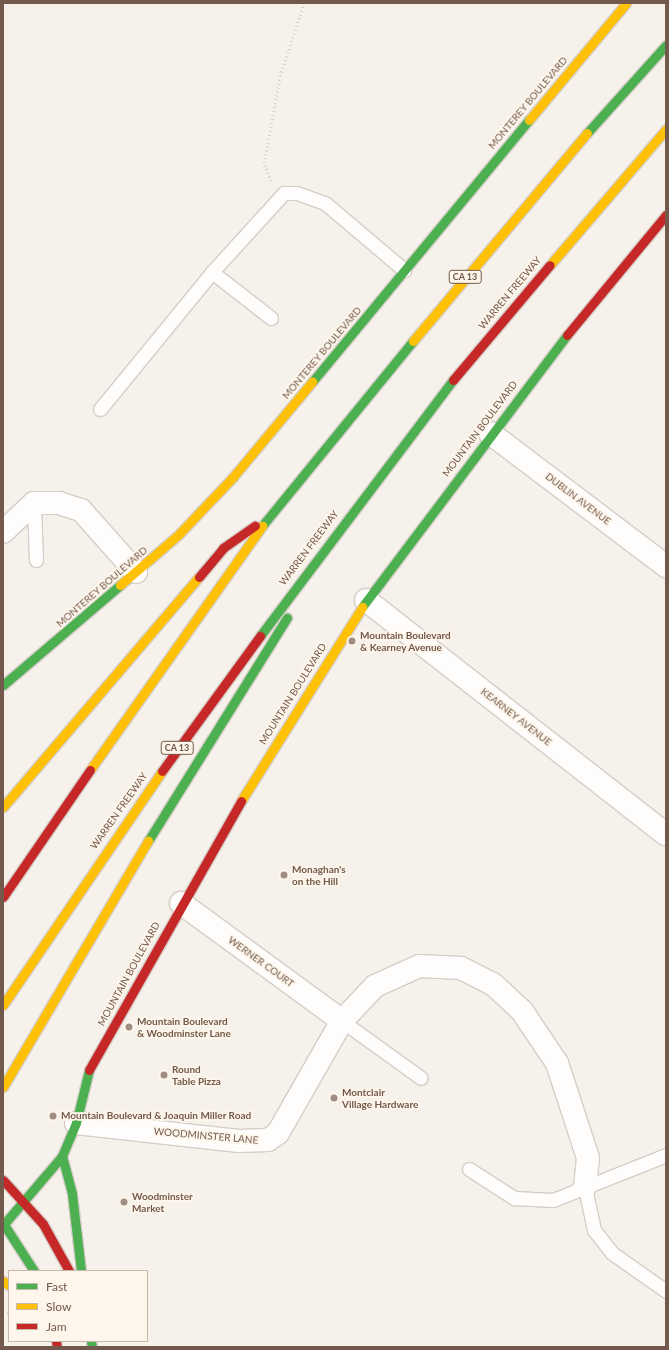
<!DOCTYPE html>
<html>
<head>
<meta charset="utf-8">
<style>
  body { margin:0 }
  #map { position:relative; width:669px; height:1350px; overflow:hidden; background:#f6f1ea; font-family:Lato,sans-serif }
  div>[style] { position:absolute }
  .path>* { height:2.5px; margin-top:-1.25px; transform-origin:0; background:repeating-linear-gradient(90deg,#d7d0cb 0 1px,transparent 0 4px) }
  .roads { filter:drop-shadow(1px 0 #d5cec8) drop-shadow(-1px 0 #d5cec8) drop-shadow(0 1px #d5cec8) drop-shadow(0 -1px #d5cec8) }
  .lane>* { height:13px; margin:-6.5px; padding:0 6.5px; transform-origin:6.5px; border-radius:6.5px; background:#fefdfc }
  .street>* { height:22px; margin:-11px; padding:0 11px; transform-origin:11px; border-radius:11px; background:#fefdfc }
  .fast>* { height:9px; margin:-4.5px; padding:0 4.5px; transform-origin:4.5px; border-radius:4.5px; background:#4caf50 }
  .slow>* { height:9px; margin:-4.5px; padding:0 4.5px; transform-origin:4.5px; border-radius:4.5px; background:#ffc107 }
  .jam>* { height:9px; margin:-4.5px; padding:0 4.5px; transform-origin:4.5px; border-radius:4.5px; background:#c62828 }
  .dots>* { width:11px; height:11px; translate:-50% -50%; box-sizing:border-box; border:2px solid #fef6eb; border-radius:50% }
  span { translate:-50% -50%; white-space:nowrap; text-align:center; line-height:1.15; -webkit-text-stroke:3.5px #fef6eb; paint-order:stroke }
  .shield-label span { padding:1px 3px; background:#fef6eb; border:1px solid; border-radius:3px; -webkit-text-stroke-width:0 }
  .shield-label { font-size:9px; color:#73594b; font-weight:700 }
  .street-label { font-size:10px; color:#73594b }
  .poi-label { font-size:10px; color:#73594b; font-weight:700 }
  .left { translate:0 -50%; text-align:left }
  .frame { position:absolute; inset:0; border:4px solid #73594b; pointer-events:none }
  .legend { position:absolute; left:8px; top:1270px; width:140px; height:72px; box-sizing:border-box; background:#fef6eb; border:1px solid #c6b7ab; margin:0; padding:5px 7px; list-style:none; font-size:12px; color:#73594b }
  .legend li { display:flex; align-items:center; gap:8px; height:20px }
  .legend b { width:20px; border:1px solid #c6b7ab }
</style>
</head>
<body>
<div id="map">
  <div class="path">
    <i style="left:271px;top:181px;width:19px;rotate:-111deg"></i>
    <i style="left:264px;top:163px;width:88px;rotate:-79.6deg"></i>
    <i style="left:280px;top:76px;width:77px;rotate:-71.8deg"></i>
    <i style="left:3px;top:1312px;width:6px;rotate:9deg"></i>
  </div>
  <div class="roads">
    <div class="lane">
      <i style="left:271px;top:318px;width:75px;rotate:-142.1deg"></i>
      <i style="left:212px;top:272px;width:107px;rotate:-47.7deg"></i>
      <i style="left:284px;top:193px;width:13px"></i>
      <i style="left:297px;top:193px;width:30px;rotate:20deg"></i>
      <i style="left:325px;top:203px;width:104px;rotate:40.3deg"></i>
      <i style="left:100px;top:409px;width:177px;rotate:-50.7deg"></i>
      <i style="left:34px;top:503px;width:57px;rotate:88deg"></i>
      <i style="left:342px;top:1021px;width:97px;rotate:35.8deg"></i>
      <i style="left:469px;top:1169px;width:54px;rotate:32.8deg"></i>
      <i style="left:514px;top:1198px;width:39px;rotate:3deg"></i>
      <i style="left:553px;top:1200px;width:122px;rotate:-21.7deg"></i>
      <i style="left:585px;top:1187px;width:44px;rotate:78.2deg"></i>
      <i style="left:594px;top:1230px;width:29px;rotate:52deg"></i>
      <i style="left:612px;top:1253px;width:66px;rotate:35.1deg"></i>
    </div>
    <div class="street">
      <i style="left:490px;top:433px;width:221px;rotate:37.1deg"></i>
      <i style="left:3px;top:532px;width:42px;rotate:-43.1deg"></i>
      <i style="left:34px;top:503px;width:25px"></i>
      <i style="left:59px;top:503px;width:23px;rotate:18deg"></i>
      <i style="left:81px;top:510px;width:83px;rotate:48.4deg"></i>
      <i style="left:366px;top:600px;width:380px;rotate:38deg"></i>
      <i style="left:181px;top:903px;width:200px;rotate:36.2deg"></i>
      <i style="left:76px;top:1123px;width:164px;rotate:6.3deg"></i>
      <i style="left:239px;top:1141px;width:29px;rotate:-2deg"></i>
      <i style="left:268px;top:1140px;width:12px;rotate:-35deg"></i>
      <i style="left:278px;top:1133px;width:129px;rotate:-60.3deg"></i>
      <i style="left:342px;top:1021px;width:48px;rotate:-46.7deg"></i>
      <i style="left:375px;top:986px;width:48px;rotate:-24.4deg"></i>
      <i style="left:419px;top:966px;width:42px;rotate:2.7deg"></i>
      <i style="left:461px;top:968px;width:36px;rotate:27deg"></i>
      <i style="left:493px;top:984px;width:40px;rotate:43deg"></i>
      <i style="left:522px;top:1011px;width:63px;rotate:56.1deg"></i>
      <i style="left:557px;top:1063px;width:100px;rotate:71.9deg"></i>
      <i style="left:588px;top:1158px;width:29px;rotate:96deg"></i>
    </div>
    <div class="fast">
      <i style="left:587px;top:133px;width:118px;rotate:-48.1deg"></i>
      <i style="left:312px;top:382px;width:340px;rotate:-50.4deg"></i>
      <i style="left:262px;top:526px;width:239px;rotate:-50.8deg"></i>
      <i style="left:362px;top:607px;width:341px;rotate:-53deg"></i>
      <i style="left:260px;top:636px;width:321px;rotate:-53deg"></i>
      <i style="left:3px;top:685px;width:154px;rotate:-40.5deg"></i>
      <i style="left:148px;top:841px;width:263px;rotate:-58.1deg"></i>
      <i style="left:62px;top:1156px;width:39px;rotate:75deg"></i>
      <i style="left:72px;top:1194px;width:78px;rotate:83.3deg"></i>
      <i style="left:3px;top:1223px;width:57px;rotate:57.1deg"></i>
      <i style="left:3px;top:1224px;width:1px"></i>
      <i style="left:4px;top:1224px;width:89px;rotate:-49.5deg"></i>
      <i style="left:62px;top:1156px;width:36px;rotate:-67deg"></i>
      <i style="left:76px;top:1123px;width:55px;rotate:-76.2deg"></i>
      <i style="left:91px;top:1341px;width:6px;rotate:81deg"></i>
    </div>
    <div class="slow">
      <i style="left:529px;top:120px;width:152px;rotate:-50.3deg"></i>
      <i style="left:550px;top:265px;width:179px;rotate:-49.5deg"></i>
      <i style="left:413px;top:341px;width:271px;rotate:-50.1deg"></i>
      <i style="left:120px;top:585px;width:78px;rotate:-40.8deg"></i>
      <i style="left:179px;top:534px;width:79px;rotate:-46.5deg"></i>
      <i style="left:233px;top:477px;width:124px;rotate:-50.3deg"></i>
      <i style="left:90px;top:770px;width:299px;rotate:-54.8deg"></i>
      <i style="left:241px;top:801px;width:229px;rotate:-58deg"></i>
      <i style="left:3px;top:807px;width:302px;rotate:-49.6deg"></i>
      <i style="left:3px;top:1005px;width:283px;rotate:-55.8deg"></i>
      <i style="left:3px;top:1087px;width:286px;rotate:-59.5deg"></i>
      <i style="left:3px;top:1281px;width:7px;rotate:34deg"></i>
    </div>
    <div class="jam">
      <i style="left:567px;top:335px;width:156px;rotate:-50.5deg"></i>
      <i style="left:453px;top:380px;width:150px;rotate:-49.9deg"></i>
      <i style="left:199px;top:577px;width:38px;rotate:-50deg"></i>
      <i style="left:223px;top:548px;width:39px;rotate:-35deg"></i>
      <i style="left:162px;top:771px;width:167px;rotate:-54deg"></i>
      <i style="left:3px;top:897px;width:154px;rotate:-55.6deg"></i>
      <i style="left:89px;top:1070px;width:309px;rotate:-60.5deg"></i>
      <i style="left:3px;top:1180px;width:59px;rotate:47.7deg"></i>
      <i style="left:43px;top:1224px;width:54px;rotate:61deg"></i>
      <i style="left:56px;top:1341px;width:6px;rotate:81deg"></i>
    </div>
  </div>
  <div class="dots">
    <i style="left:352px;top:641px;background:#a18e83"></i>
    <i style="left:284px;top:875px;background:#a18e83"></i>
    <i style="left:129px;top:1027px;background:#a18e83"></i>
    <i style="left:164px;top:1075px;background:#a18e83"></i>
    <i style="left:334px;top:1098px;background:#a18e83"></i>
    <i style="left:53px;top:1116px;background:#a18e83"></i>
    <i style="left:124px;top:1202px;background:#a18e83"></i>
  </div>
  <div class="shield-label">
    <span style="left:465px;top:277px">CA 13</span>
    <span style="left:177px;top:748px">CA 13</span>
  </div>
  <div class="street-label">
    <span style="left:528px;top:103px;rotate:-50deg">MONTEREY BOULEVARD</span>
    <span style="left:510px;top:293px;rotate:-50deg">WARREN FREEWAY</span>
    <span style="left:322px;top:353px;rotate:-50deg">MONTEREY BOULEVARD</span>
    <span style="left:480px;top:429px;rotate:-53deg">MOUNTAIN BOULEVARD</span>
    <span style="left:578px;top:499px;rotate:37deg">DUBLIN AVENUE</span>
    <span style="left:309px;top:548px;rotate:-53deg">WARREN FREEWAY</span>
    <span style="left:102px;top:587px;rotate:-41deg">MONTEREY BOULEVARD</span>
    <span style="left:293px;top:694px;rotate:-58deg">MOUNTAIN BOULEVARD</span>
    <span style="left:516px;top:717px;rotate:38deg">KEARNEY AVENUE</span>
    <span style="left:119px;top:811px;rotate:-55deg">WARREN FREEWAY</span>
    <span style="left:261px;top:962px;rotate:36deg">WERNER COURT</span>
    <span style="left:129px;top:974px;rotate:-61deg">MOUNTAIN BOULEVARD</span>
    <span style="left:206px;top:1136px;rotate:5deg">WOODMINSTER LANE</span>
  </div>
  <div class="poi-label">
    <span class="left" style="left:360px;top:641px">Mountain Boulevard<br>&amp; Kearney Avenue</span>
    <span class="left" style="left:292px;top:875px">Monaghan's<br>on the Hill</span>
    <span class="left" style="left:137px;top:1027px">Mountain Boulevard<br>&amp; Woodminster Lane</span>
    <span class="left" style="left:172px;top:1075px">Round<br>Table Pizza</span>
    <span class="left" style="left:342px;top:1098px">Montclair<br>Village Hardware</span>
    <span class="left" style="left:61px;top:1116px">Mountain Boulevard &amp; Joaquin Miller Road</span>
    <span class="left" style="left:132px;top:1202px">Woodminster<br>Market</span>
  </div>
  <div class="frame"></div>
  <ul class="legend">
  <li><b style="height:5px;background:#4caf50"></b>Fast</li>
  <li><b style="height:5px;background:#ffc107"></b>Slow</li>
  <li><b style="height:5px;background:#c62828"></b>Jam</li>
  </ul>
</div>
</body>
</html>
